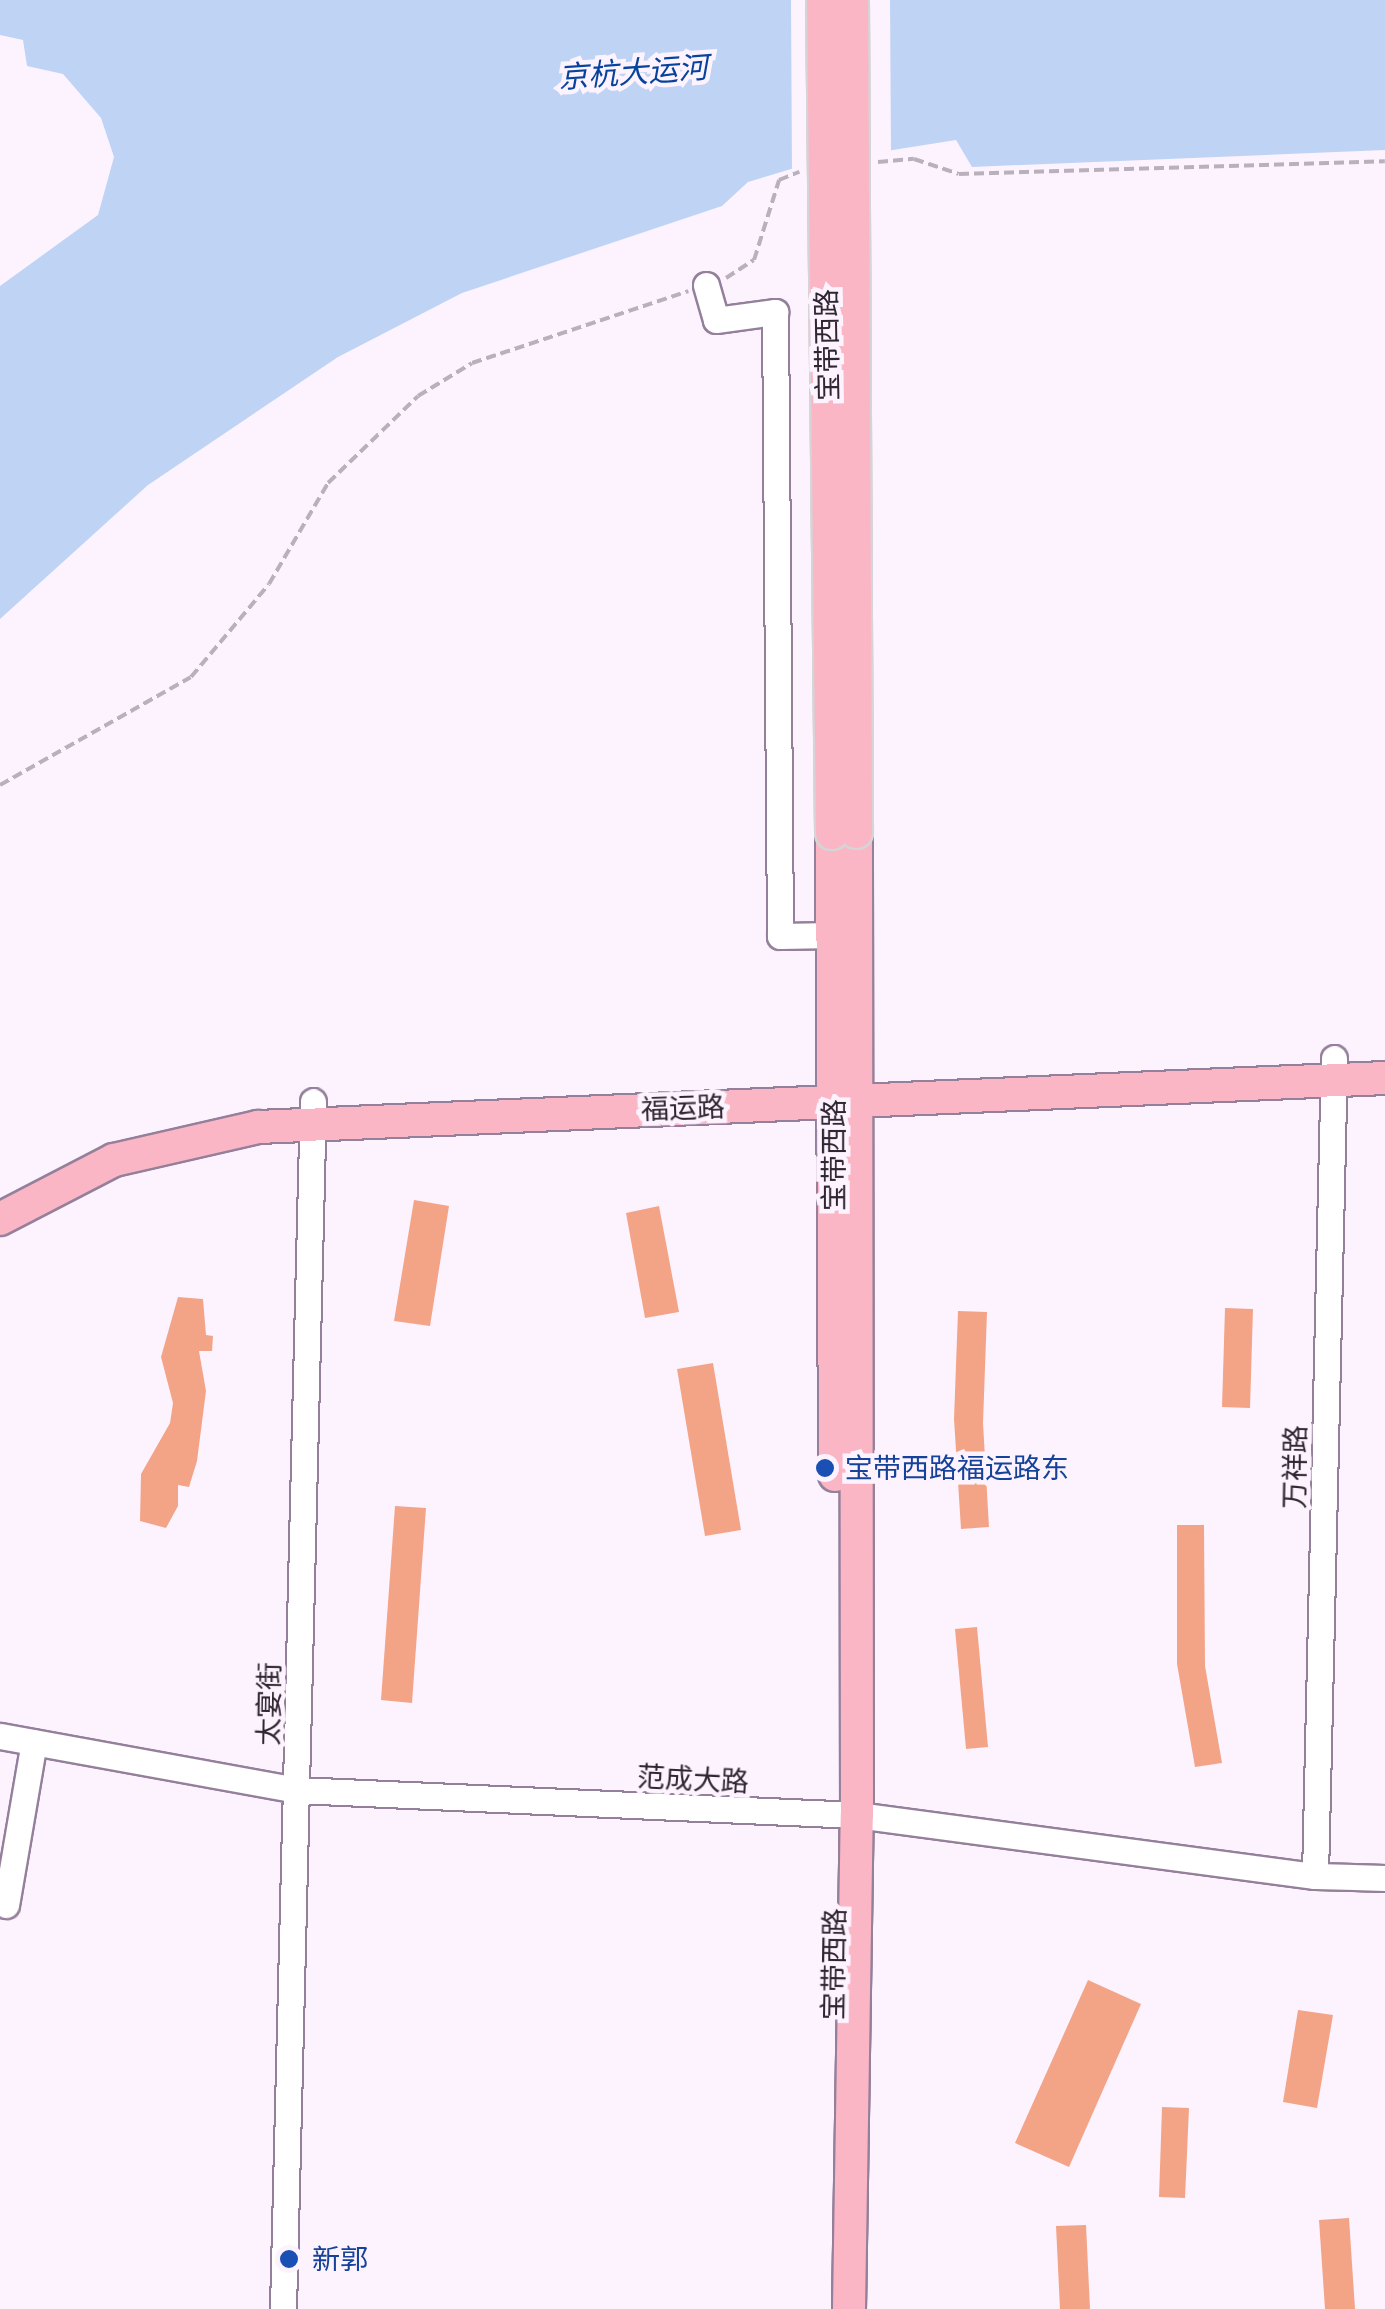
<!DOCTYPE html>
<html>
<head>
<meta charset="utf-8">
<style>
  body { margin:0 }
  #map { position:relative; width:1385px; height:2309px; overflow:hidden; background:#fdf3ff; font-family:"Golos Text","Noto Sans SC",sans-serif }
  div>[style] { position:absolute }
  .water>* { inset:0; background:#bfd4f5 }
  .pier>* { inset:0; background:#fdf3ff }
  .building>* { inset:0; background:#f3a487 }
  .path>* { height:4px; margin-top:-2px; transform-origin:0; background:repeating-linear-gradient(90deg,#b9b0bb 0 10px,transparent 0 15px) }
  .roads { filter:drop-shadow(2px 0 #95809b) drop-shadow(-2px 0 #95809b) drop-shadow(0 2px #95809b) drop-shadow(0 -2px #95809b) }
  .minor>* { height:25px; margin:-12.5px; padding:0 12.5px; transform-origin:12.5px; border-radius:12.5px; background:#fff }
  .major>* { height:32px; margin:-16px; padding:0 16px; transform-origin:16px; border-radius:16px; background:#fab6c5 }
  .bridges { filter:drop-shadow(2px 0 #d5d4d6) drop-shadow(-2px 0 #d5d4d6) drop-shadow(0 2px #d5d4d6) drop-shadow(0 -2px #d5d4d6) }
  .major-bridge>* { height:32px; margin:-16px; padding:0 16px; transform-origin:16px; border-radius:16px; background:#fab6c5 }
  .dots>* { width:28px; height:28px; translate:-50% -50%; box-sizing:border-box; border:5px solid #fdf3ff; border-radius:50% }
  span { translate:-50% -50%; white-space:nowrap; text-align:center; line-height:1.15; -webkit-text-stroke:9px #fdf3ff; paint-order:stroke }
  .street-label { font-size:28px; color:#2f2631 }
  .transit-label { font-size:28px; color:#164399 }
  .left { translate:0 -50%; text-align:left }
  .water-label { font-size:30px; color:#06439d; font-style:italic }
</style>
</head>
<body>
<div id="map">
  <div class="water">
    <i style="clip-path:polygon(0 0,1385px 0,1385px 150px,972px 167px,956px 140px,811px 163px,748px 182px,722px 206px,462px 293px,338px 357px,148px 485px,0 619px,0 286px,98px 215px,114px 157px,101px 118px,63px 74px,27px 66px,23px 40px,0 35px)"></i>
  </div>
  <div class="pier">
    <i style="clip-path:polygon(791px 0,890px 0,891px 155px,792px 173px)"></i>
  </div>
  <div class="building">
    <i style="clip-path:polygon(414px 1200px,449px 1206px,430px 1326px,394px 1321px)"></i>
    <i style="clip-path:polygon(659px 1206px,679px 1312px,645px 1318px,626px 1213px)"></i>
    <i style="clip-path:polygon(178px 1297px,203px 1299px,206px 1335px,213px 1336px,212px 1351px,199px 1351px,206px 1391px,197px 1461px,189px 1487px,178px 1485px,178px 1506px,166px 1528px,140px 1521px,141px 1474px,170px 1423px,173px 1403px,161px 1357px)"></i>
    <i style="clip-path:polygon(1225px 1308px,1253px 1309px,1250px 1408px,1222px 1407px)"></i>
    <i style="clip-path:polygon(958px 1311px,987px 1312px,983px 1423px,989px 1527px,961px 1529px,954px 1419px)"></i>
    <i style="clip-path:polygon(713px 1363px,741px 1530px,705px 1536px,677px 1369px)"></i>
    <i style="clip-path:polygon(395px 1506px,426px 1508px,412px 1703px,381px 1700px)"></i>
    <i style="clip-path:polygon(1177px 1525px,1204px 1525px,1205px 1666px,1222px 1763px,1195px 1767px,1177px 1664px)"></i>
    <i style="clip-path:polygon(977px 1627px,988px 1747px,966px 1749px,955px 1629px)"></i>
    <i style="clip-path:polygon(1088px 1980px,1141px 2004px,1069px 2167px,1015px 2143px)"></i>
    <i style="clip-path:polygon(1298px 2010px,1333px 2015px,1317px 2108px,1283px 2102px)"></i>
    <i style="clip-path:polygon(1162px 2107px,1189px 2108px,1185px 2198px,1159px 2197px)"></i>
    <i style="clip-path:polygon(1349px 2218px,1355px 2309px,1325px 2309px,1319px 2220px)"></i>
    <i style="clip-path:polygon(1086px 2225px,1090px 2309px,1060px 2309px,1056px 2226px)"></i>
  </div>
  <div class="path">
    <i style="left:878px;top:162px;width:36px;rotate:-5deg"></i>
    <i style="left:914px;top:159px;width:47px;rotate:18.4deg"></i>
    <i style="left:959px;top:174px;width:426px;rotate:-1.7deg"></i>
    <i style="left:726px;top:278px;width:33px;rotate:-33deg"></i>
    <i style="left:754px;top:260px;width:84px;rotate:-72.6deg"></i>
    <i style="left:779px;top:180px;width:22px;rotate:-22deg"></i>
    <i style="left:0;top:785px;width:219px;rotate:-29.5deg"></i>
    <i style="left:191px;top:677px;width:121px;rotate:-50deg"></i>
    <i style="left:269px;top:584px;width:117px;rotate:-59.7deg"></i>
    <i style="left:328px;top:483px;width:125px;rotate:-44deg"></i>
    <i style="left:418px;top:396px;width:63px;rotate:-31.4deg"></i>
    <i style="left:472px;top:363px;width:228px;rotate:-18.4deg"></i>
  </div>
  <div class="roads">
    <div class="minor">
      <i style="left:706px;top:285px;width:36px;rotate:74deg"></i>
      <i style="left:716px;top:320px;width:60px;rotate:-7.7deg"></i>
      <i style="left:775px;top:312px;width:624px;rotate:89.54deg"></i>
      <i style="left:780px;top:936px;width:53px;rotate:-1.1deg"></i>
      <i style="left:0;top:1736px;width:302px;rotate:10.3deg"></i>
      <i style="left:297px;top:1790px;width:561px;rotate:2.56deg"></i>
      <i style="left:857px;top:1815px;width:462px;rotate:7.6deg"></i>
      <i style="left:1315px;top:1876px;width:70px;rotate:1.6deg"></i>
      <i style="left:1315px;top:1876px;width:818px;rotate:-88.67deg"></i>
      <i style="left:6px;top:1905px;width:165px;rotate:-80.3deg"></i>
      <i style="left:283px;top:2309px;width:1208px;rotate:-88.58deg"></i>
    </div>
    <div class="major">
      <i style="left:832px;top:833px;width:642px;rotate:89.73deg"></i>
      <i style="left:0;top:1219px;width:128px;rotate:-27.4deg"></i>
      <i style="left:114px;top:1160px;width:148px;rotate:-12.9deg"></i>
      <i style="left:258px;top:1127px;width:1128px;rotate:-2.49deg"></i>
      <i style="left:849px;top:2309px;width:494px;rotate:-89.1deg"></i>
      <i style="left:857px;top:1815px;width:983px;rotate:-90.06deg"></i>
    </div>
  </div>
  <div class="bridges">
    <div class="major-bridge">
      <i style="left:823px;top:0;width:833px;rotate:89.38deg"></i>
      <i style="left:852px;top:0;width:832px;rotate:89.72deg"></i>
    </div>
  </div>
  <div class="dots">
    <i style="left:825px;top:1468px;background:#1a4fb4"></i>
    <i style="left:289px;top:2259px;background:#1a4fb4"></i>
  </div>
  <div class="street-label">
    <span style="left:827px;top:345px;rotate:-91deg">宝带西路</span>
    <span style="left:683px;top:1108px;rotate:-2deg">福运路</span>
    <span style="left:834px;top:1155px;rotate:-90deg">宝带西路</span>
    <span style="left:1295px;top:1467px;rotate:-89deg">万祥路</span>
    <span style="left:269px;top:1704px;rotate:-89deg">太宴街</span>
    <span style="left:693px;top:1779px;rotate:3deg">范成大路</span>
    <span style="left:834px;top:1964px;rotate:-89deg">宝带西路</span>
  </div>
  <div class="transit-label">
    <span class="left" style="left:845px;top:1468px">宝带西路福运路东</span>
    <span class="left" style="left:312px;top:2259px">新郭</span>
  </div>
  <div class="water-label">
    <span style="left:633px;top:72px;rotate:-4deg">京杭大运河</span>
  </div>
</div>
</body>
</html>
